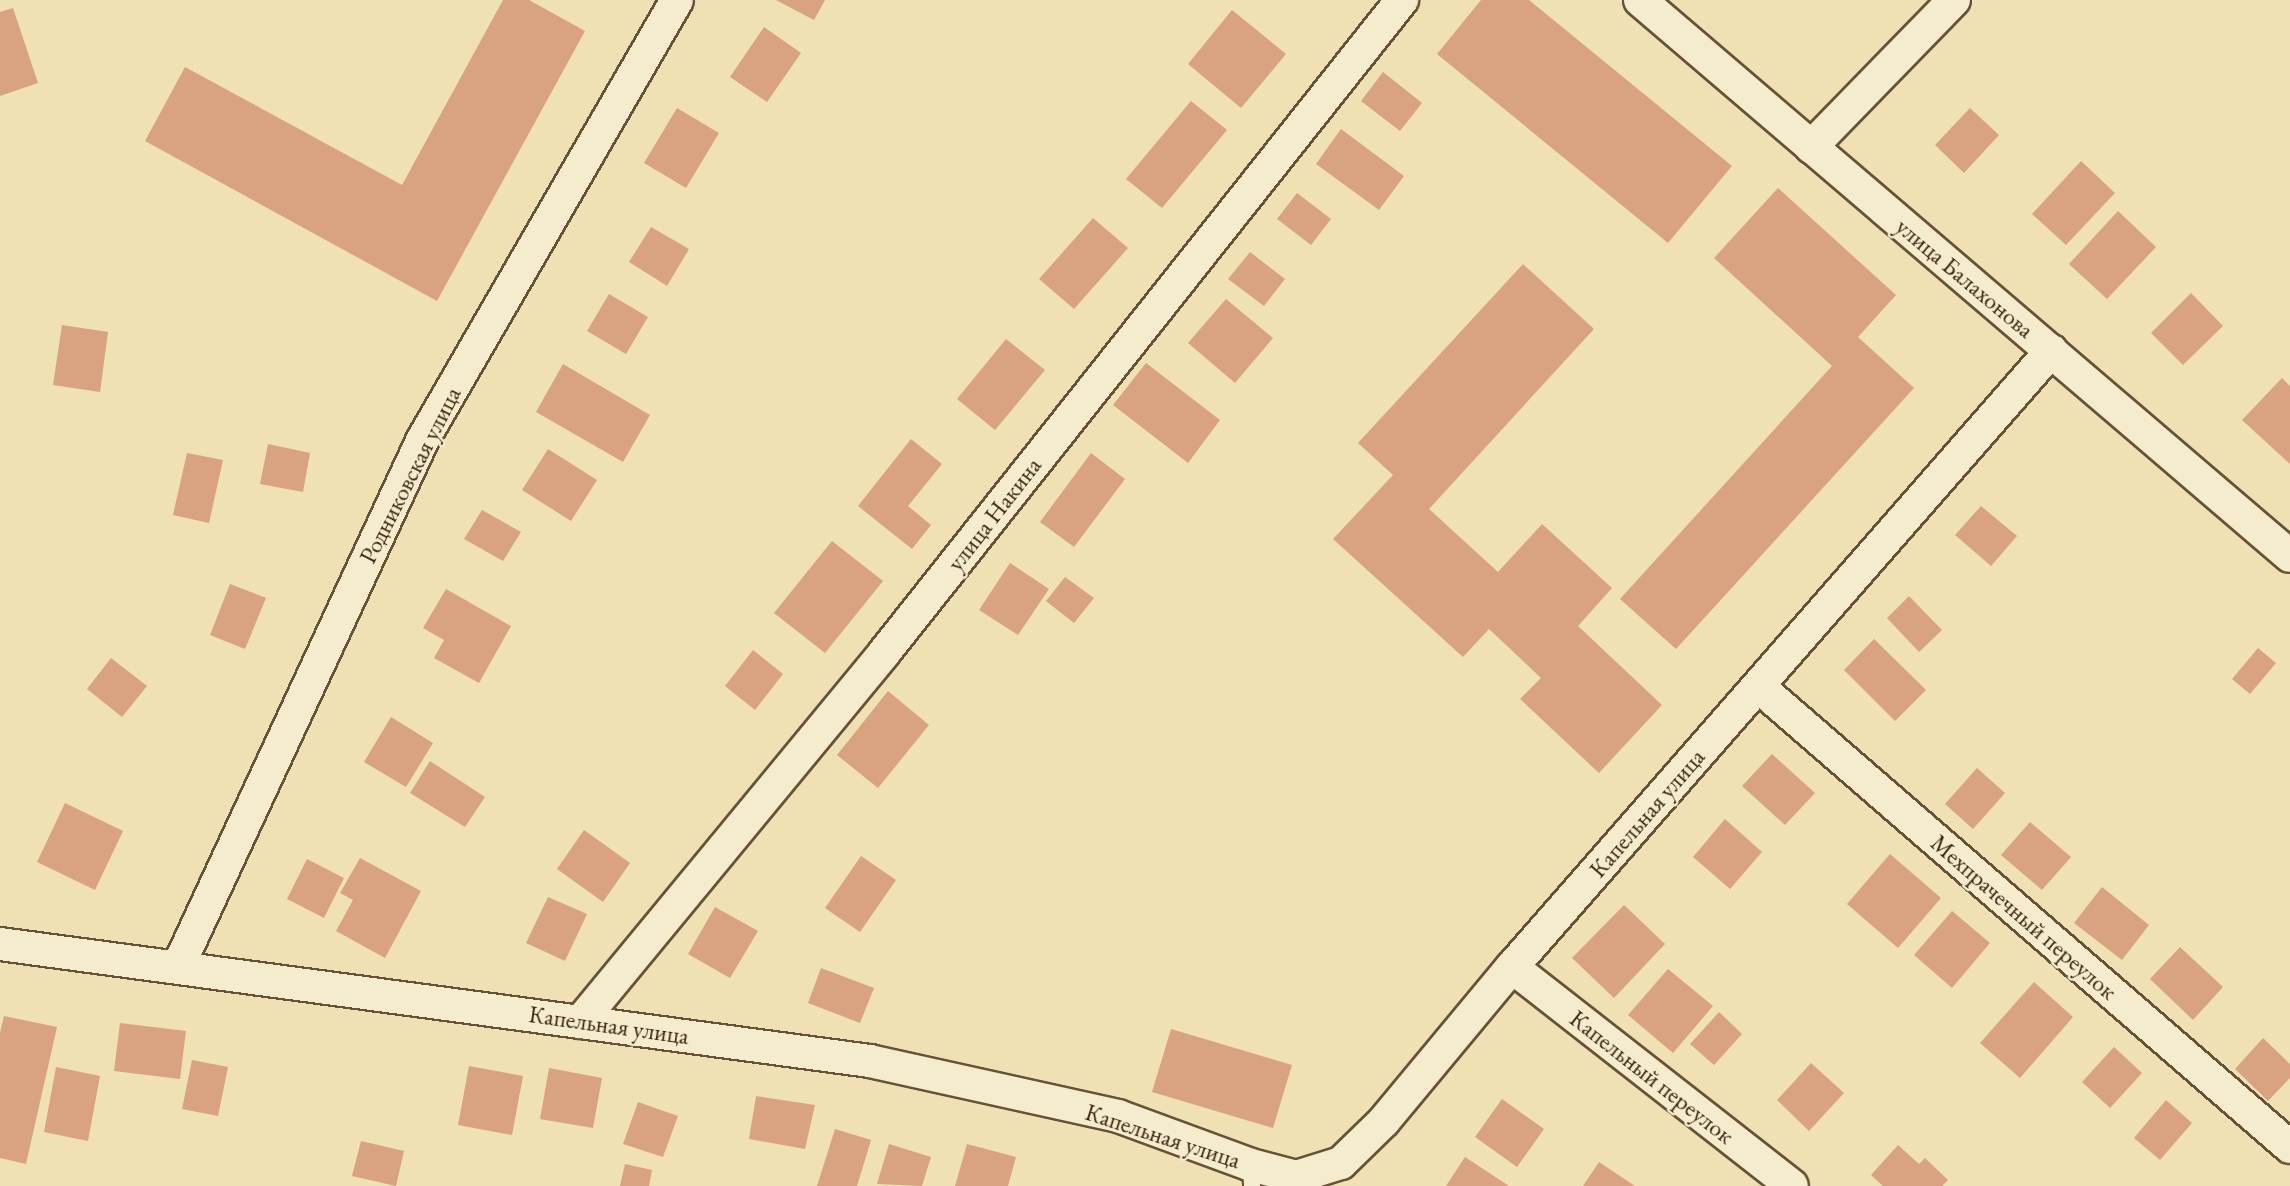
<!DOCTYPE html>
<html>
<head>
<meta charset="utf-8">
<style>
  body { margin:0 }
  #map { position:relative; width:2290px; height:1186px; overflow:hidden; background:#efe1b4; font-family:"EB Garamond",serif }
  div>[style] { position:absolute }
  .building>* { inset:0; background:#d9a281 }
  .roads { filter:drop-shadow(2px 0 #675237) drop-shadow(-2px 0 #675237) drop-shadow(0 2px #675237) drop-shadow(0 -2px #675237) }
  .lane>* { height:16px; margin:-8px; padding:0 8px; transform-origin:8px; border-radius:8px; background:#f5ecce }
  .street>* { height:32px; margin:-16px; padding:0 16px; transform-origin:16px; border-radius:16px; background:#f5ecce }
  span { translate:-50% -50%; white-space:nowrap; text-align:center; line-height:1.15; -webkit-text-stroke:5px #f5ecce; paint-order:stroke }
  .street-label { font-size:24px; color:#3a230d }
</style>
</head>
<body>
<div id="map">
  <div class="building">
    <i style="clip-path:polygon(503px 0,529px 0,585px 31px,437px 301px,145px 141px,185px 67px,402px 185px)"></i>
    <i style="clip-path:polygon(776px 0,825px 0,814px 20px)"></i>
    <i style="clip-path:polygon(1481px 0,1529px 0,1732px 166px,1668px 243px,1437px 54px)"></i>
    <i style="clip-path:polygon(13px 8px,38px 83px,0 96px,0 12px)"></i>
    <i style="clip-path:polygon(1232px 10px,1286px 54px,1241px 108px,1188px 64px)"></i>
    <i style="clip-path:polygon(764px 27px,801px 53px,767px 102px,730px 77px)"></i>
    <i style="clip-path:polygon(1383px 72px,1422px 103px,1400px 131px,1361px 101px)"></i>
    <i style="clip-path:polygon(1191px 101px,1227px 130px,1162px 208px,1126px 179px)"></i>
    <i style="clip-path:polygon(677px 108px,719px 133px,686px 188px,644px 163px)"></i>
    <i style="clip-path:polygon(1970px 108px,1999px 135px,1964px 173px,1935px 145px)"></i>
    <i style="clip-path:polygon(1341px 129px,1404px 176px,1379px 210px,1316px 164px)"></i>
    <i style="clip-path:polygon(2081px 161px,2115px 193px,2066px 245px,2032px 214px)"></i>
    <i style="clip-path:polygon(1778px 188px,1896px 295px,1858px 337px,1914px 388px,1676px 649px,1620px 599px,1832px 366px,1714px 258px)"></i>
    <i style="clip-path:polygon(1297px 193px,1331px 219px,1311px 245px,1277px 219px)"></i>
    <i style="clip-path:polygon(2118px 211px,2156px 247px,2107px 299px,2069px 264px)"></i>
    <i style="clip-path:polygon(1093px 218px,1128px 248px,1074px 309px,1039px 279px)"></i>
    <i style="clip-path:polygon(651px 227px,689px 249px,667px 286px,629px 262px)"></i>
    <i style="clip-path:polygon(1250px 252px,1285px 279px,1264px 306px,1228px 279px)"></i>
    <i style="clip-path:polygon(1523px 264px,1594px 329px,1429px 509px,1498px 572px,1542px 524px,1612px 588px,1578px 626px,1662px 705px,1599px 773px,1520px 699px,1541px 678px,1489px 629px,1463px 657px,1333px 539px,1393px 475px,1358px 443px)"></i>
    <i style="clip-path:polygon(2191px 293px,2223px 326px,2183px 365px,2151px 333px)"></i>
    <i style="clip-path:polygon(609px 294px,648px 317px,626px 354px,587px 331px)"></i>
    <i style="clip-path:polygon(1226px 299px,1273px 338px,1235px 383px,1188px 343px)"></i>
    <i style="clip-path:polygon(62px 325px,108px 332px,100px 392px,53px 385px)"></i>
    <i style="clip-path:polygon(1006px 339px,1045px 370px,995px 430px,957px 399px)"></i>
    <i style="clip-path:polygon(1146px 363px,1220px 420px,1188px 463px,1113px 405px)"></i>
    <i style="clip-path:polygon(563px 364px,650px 415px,623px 462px,536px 412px)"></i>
    <i style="clip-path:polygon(2282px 378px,2290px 386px,2290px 464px,2242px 420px)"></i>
    <i style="clip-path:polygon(911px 439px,942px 464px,908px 506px,931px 525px,912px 549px,858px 506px)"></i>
    <i style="clip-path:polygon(268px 444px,310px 453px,303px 492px,260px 484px)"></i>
    <i style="clip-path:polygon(548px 449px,597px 480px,571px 521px,522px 490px)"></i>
    <i style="clip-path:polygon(187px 453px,223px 460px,209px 523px,173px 515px)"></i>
    <i style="clip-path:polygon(1091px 453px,1125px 479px,1074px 547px,1040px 522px)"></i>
    <i style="clip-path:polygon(1981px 506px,2017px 536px,1991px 566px,1955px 535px)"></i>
    <i style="clip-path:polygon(482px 510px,521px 532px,503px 561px,464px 539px)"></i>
    <i style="clip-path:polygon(832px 541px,883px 581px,825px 653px,774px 613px)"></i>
    <i style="clip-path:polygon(1010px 563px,1049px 589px,1018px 635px,979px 610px)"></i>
    <i style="clip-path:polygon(1065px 577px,1094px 598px,1074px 623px,1046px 601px)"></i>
    <i style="clip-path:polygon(230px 584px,266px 598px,245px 649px,210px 635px)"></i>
    <i style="clip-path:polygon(446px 589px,511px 626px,479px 683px,434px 658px,444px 640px,423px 628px)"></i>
    <i style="clip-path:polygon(1909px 596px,1942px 630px,1919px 652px,1887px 618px)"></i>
    <i style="clip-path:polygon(1874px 639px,1926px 690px,1895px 721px,1844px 670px)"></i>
    <i style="clip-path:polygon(2258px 648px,2276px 663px,2250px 694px,2232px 679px)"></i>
    <i style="clip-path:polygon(753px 650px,783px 674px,755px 710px,725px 686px)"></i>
    <i style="clip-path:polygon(111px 658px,147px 686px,122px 717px,87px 689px)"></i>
    <i style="clip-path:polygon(888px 691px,929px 725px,878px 788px,837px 755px)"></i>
    <i style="clip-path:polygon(391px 717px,433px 743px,406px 787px,364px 762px)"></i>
    <i style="clip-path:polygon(1772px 754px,1815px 793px,1785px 825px,1742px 786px)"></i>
    <i style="clip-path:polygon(430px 761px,485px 797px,465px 827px,410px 793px)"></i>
    <i style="clip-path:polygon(1977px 768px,2005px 793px,1973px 829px,1945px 804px)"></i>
    <i style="clip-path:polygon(65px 803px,123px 831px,95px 890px,37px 862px)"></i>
    <i style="clip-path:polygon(1725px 819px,1762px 852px,1730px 889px,1693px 857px)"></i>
    <i style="clip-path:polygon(2030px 822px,2071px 857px,2042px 890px,2001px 855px)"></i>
    <i style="clip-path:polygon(584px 830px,630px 863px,603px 902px,557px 869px)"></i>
    <i style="clip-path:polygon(1890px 854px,1941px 898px,1898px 948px,1847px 904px)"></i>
    <i style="clip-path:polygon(861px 856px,896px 880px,860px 932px,825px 908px)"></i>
    <i style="clip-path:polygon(360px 858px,421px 891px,385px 958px,336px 931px,353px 900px,340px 893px)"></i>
    <i style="clip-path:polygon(307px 859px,344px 878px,324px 918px,287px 899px)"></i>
    <i style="clip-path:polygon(2102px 887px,2149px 925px,2122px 960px,2074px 923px)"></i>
    <i style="clip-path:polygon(548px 897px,587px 914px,565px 961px,526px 943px)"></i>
    <i style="clip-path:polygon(1624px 905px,1665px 944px,1614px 998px,1572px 958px)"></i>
    <i style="clip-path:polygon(715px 907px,758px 931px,730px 978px,688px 954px)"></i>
    <i style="clip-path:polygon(1952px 911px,1990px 943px,1952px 988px,1914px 955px)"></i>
    <i style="clip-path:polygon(2180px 947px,2223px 987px,2193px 1020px,2150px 979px)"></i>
    <i style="clip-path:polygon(821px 968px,874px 988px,860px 1023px,808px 1003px)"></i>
    <i style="clip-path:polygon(1668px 969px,1713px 1006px,1673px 1053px,1628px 1015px)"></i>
    <i style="clip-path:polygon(2034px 982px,2073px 1017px,2020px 1078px,1980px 1043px)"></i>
    <i style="clip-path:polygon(1719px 1012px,1742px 1034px,1714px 1065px,1690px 1044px)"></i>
    <i style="clip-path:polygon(4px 1016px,57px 1027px,26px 1164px,0 1158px,0 1033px)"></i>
    <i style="clip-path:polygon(120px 1023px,186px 1031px,180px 1079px,114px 1071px)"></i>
    <i style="clip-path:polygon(1171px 1029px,1292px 1065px,1273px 1128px,1152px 1092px)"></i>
    <i style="clip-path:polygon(2263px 1038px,2290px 1064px,2290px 1078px,2268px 1101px,2235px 1069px)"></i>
    <i style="clip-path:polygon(2114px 1047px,2142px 1073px,2110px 1108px,2082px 1082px)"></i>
    <i style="clip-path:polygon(192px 1060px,228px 1067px,218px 1116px,182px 1109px)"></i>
    <i style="clip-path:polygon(1811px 1063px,1844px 1093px,1809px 1131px,1777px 1100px)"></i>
    <i style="clip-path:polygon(469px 1066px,523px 1076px,512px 1135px,458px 1125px)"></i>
    <i style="clip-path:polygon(56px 1067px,100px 1076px,88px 1141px,44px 1132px)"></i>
    <i style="clip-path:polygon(549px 1068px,602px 1078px,593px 1128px,540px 1119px)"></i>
    <i style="clip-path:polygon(756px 1096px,815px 1105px,805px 1149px,749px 1139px)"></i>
    <i style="clip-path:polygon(1502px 1099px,1544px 1129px,1517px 1167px,1475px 1137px)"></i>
    <i style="clip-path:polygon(2166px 1100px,2192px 1123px,2160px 1160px,2134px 1138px)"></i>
    <i style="clip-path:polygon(638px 1102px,678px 1116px,663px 1157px,623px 1144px)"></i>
    <i style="clip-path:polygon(835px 1129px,871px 1140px,857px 1186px,817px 1186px)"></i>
    <i style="clip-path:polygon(361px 1141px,404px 1151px,396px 1186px,352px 1176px)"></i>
    <i style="clip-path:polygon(889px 1144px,931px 1157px,922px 1186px,877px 1184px)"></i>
    <i style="clip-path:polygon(967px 1144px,1016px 1157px,1008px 1186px,955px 1186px)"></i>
    <i style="clip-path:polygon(1898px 1145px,1919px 1164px,1925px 1158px,1948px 1180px,1942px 1186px,1883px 1186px,1871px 1175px)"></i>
    <i style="clip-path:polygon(1465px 1157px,1509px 1186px,1446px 1186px)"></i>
    <i style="clip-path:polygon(1599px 1162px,1635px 1186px,1583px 1186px)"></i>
    <i style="clip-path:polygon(625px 1164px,652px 1170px,649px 1186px,620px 1186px)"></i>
  </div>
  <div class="roads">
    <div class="lane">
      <i style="left:1251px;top:1165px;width:21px;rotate:87deg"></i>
    </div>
    <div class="street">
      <i style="left:1640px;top:0;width:855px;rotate:40.54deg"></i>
      <i style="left:1811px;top:147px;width:205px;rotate:-45.8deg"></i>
      <i style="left:1758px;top:686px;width:704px;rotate:40.91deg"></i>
      <i style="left:0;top:944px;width:878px;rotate:7.66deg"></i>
      <i style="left:870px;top:1061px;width:254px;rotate:12.5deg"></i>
      <i style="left:1118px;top:1116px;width:142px;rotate:20.2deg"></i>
      <i style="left:1251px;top:1165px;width:47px;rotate:14.9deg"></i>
      <i style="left:1296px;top:1177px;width:47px;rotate:-17.3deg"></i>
      <i style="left:1341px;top:1163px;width:60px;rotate:-44.3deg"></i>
      <i style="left:1384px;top:1121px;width:200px;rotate:-50.3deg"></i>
      <i style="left:1512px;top:967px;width:819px;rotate:-48.81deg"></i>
      <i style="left:178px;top:967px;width:580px;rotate:-65.11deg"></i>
      <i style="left:422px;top:441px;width:509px;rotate:-59.96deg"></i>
      <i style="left:1512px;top:967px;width:355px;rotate:38deg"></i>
      <i style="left:580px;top:1022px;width:478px;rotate:-50.5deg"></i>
      <i style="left:884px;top:653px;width:834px;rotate:-51.58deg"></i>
    </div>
  </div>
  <div class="street-label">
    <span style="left:1965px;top:278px;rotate:40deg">улица Балахонова</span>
    <span style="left:410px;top:475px;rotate:-63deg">Родниковская улица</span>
    <span style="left:994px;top:514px;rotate:-52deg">улица Накина</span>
    <span style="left:1647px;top:813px;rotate:-49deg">Капельная улица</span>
    <span style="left:2024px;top:917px;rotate:41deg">Мехпрачечный переулок</span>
    <span style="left:609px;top:1025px;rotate:8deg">Капельная улица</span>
    <span style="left:1652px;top:1077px;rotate:38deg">Капельный переулок</span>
    <span style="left:1163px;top:1136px;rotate:18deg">Капельная улица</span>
  </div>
</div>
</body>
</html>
